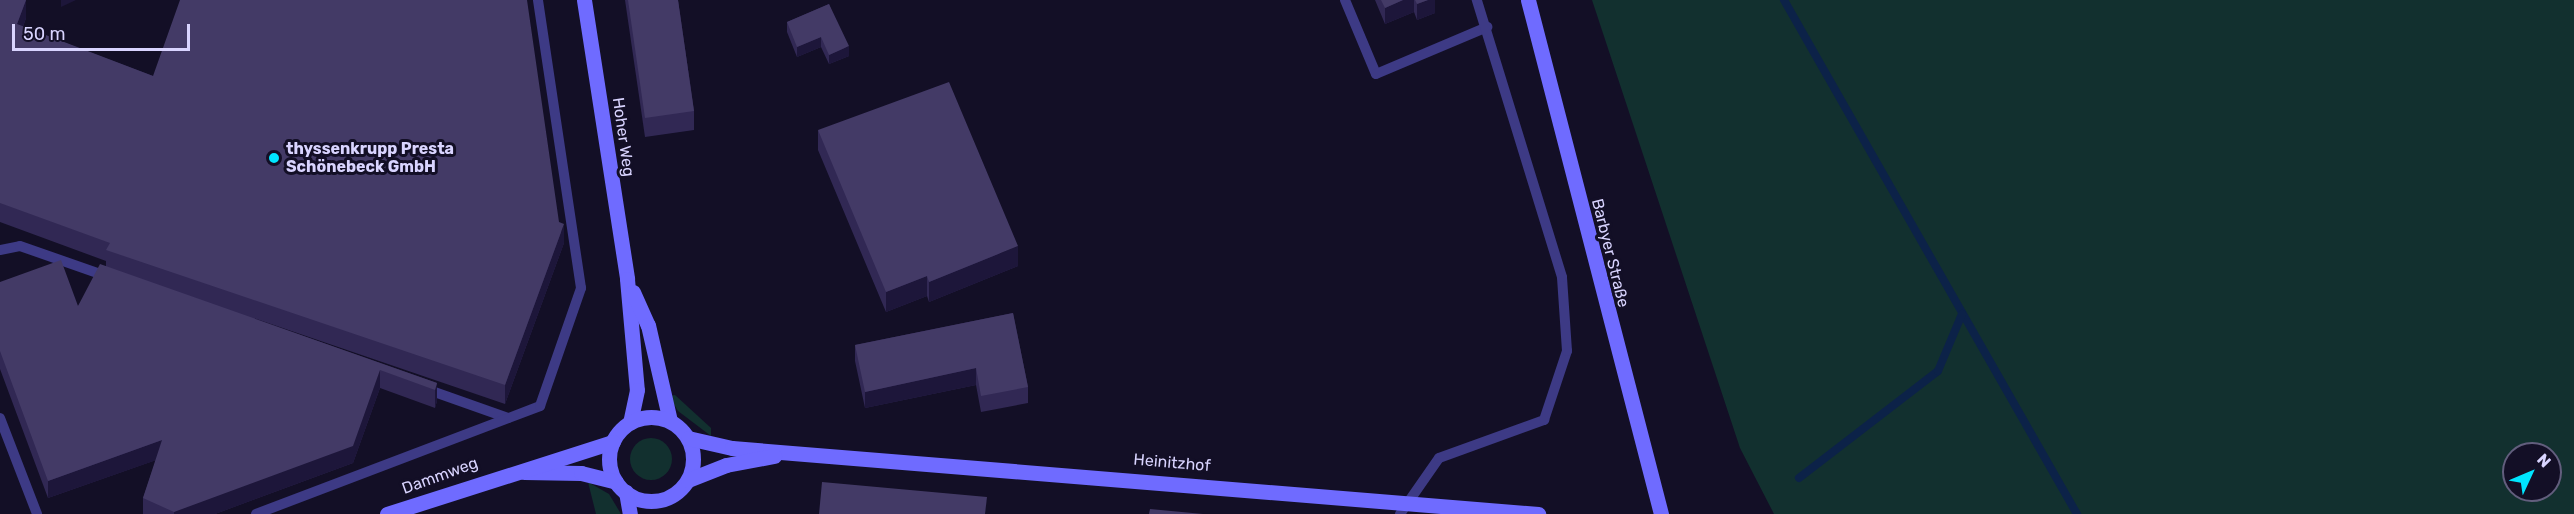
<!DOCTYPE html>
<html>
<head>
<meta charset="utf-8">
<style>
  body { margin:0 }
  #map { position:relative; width:2574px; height:514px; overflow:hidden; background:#130f26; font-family:Rubik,sans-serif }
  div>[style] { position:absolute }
  .green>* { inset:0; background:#12302f }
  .round { border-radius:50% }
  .stream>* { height:8px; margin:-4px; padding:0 4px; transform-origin:4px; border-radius:4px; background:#0c2248 }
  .lane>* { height:10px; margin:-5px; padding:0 5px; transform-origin:5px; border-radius:5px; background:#3d3a85 }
  .secondary>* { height:15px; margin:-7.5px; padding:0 7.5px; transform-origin:7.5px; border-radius:7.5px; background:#6f6bff }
  .secondary>.ring { margin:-7.5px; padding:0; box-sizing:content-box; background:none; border:15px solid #6f6bff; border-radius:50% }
  .wall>* { inset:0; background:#312854 }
  .shaded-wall>* { inset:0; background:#1d163a }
  .building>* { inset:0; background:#433a66 }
  .dots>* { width:16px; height:16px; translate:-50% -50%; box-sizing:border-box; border:3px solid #130f26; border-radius:50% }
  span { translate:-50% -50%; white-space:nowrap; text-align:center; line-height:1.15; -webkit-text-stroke:6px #130f26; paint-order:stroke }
  .street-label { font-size:16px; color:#d9d4ff }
  .poi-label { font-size:16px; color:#d9d4ff; font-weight:700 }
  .left { translate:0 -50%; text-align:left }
  .north { position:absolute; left:2502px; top:442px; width:60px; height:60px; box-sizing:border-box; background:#130f26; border:2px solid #625e7d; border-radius:50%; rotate:46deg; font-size:16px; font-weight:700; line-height:24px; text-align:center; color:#d9d4ff }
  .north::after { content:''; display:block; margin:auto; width:21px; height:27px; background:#00e5ff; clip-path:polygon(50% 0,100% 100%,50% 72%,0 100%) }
  .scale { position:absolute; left:12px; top:24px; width:178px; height:27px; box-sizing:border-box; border:3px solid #d9d4ff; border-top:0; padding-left:8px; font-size:18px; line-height:21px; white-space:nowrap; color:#d9d4ff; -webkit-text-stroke:4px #130f26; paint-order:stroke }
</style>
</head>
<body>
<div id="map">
  <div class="green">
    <i style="clip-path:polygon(evenodd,1592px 0,2574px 0,2574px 514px,1774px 514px,1740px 448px,1592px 0,2514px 454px,2550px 454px,2550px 490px,2514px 490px,2514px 454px)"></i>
    <i style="clip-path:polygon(675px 395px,711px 428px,711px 436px,678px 411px,669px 396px)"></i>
    <i class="round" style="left:630px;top:438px;width:42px;height:42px"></i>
    <i style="clip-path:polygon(588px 482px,609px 494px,621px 514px,596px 514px)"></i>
  </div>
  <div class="stream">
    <i style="left:1784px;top:0;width:592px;rotate:60.32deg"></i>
    <i style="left:1799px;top:478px;width:175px;rotate:-37.6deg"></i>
    <i style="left:1938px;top:371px;width:62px;rotate:-67.2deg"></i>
  </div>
  <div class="lane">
    <i style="left:1345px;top:0;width:80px;rotate:67.3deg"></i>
    <i style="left:1376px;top:74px;width:121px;rotate:-22.9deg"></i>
    <i style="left:0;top:250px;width:20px;rotate:-11deg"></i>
    <i style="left:20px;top:246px;width:94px;rotate:19.2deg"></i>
    <i style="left:426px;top:389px;width:87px;rotate:19.5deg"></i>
    <i style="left:0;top:418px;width:103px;rotate:68.9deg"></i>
    <i style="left:256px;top:514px;width:304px;rotate:-20.8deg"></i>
    <i style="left:540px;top:406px;width:125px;rotate:-70.8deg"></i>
    <i style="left:581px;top:288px;width:291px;rotate:-98.5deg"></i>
    <i style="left:1400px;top:514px;width:68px;rotate:-55.1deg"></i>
    <i style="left:1439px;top:458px;width:112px;rotate:-19.9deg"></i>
    <i style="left:1544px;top:420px;width:73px;rotate:-71.6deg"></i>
    <i style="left:1567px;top:351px;width:74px;rotate:-93.9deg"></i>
    <i style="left:1562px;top:277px;width:290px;rotate:-107.1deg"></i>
  </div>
  <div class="secondary">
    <i style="left:584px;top:0;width:282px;rotate:81.2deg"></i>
    <i style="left:627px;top:279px;width:111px;rotate:84.9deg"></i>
    <i style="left:637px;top:390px;width:33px;rotate:102deg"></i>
    <i style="left:1528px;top:0;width:531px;rotate:75.49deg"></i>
    <i style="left:633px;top:292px;width:36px;rotate:66deg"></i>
    <i style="left:648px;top:325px;width:98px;rotate:77.1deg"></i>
    <i class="ring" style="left:609px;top:417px;width:69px;height:69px"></i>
    <i style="left:688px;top:438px;width:45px;rotate:12.8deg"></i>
    <i style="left:732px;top:448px;width:809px;rotate:4.68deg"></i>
    <i style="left:524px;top:472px;width:57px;rotate:1deg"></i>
    <i style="left:581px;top:473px;width:36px;rotate:14deg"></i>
    <i style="left:688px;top:480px;width:41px;rotate:-21.5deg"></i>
    <i style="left:726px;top:465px;width:49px;rotate:-10.6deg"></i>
    <i style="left:626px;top:492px;width:22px;rotate:80deg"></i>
    <i style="left:387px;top:514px;width:237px;rotate:-17.7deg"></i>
  </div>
  <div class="wall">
    <i style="clip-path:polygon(0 0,26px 0,26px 18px,23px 27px,153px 76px,559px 222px,564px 243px,505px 404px,250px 317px,437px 383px,437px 401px,435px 408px,380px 388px,353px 463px,215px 514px,143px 514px,143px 498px,156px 460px,48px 498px,0 369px,0 282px,78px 306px,106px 267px,106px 261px,0 222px)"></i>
    <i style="clip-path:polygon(625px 0,678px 0,694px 111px,694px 130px,645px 137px)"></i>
    <i style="clip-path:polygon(1375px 0,1435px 0,1435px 13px,1417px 20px,1414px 12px,1385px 24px)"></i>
    <i style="clip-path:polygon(829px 4px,849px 56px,829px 64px,821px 47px,797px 57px,787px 32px,787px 22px)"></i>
    <i style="clip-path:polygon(818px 130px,1018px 266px,929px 302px,927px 296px,886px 312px,818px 150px)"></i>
    <i style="clip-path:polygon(1013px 313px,1028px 387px,1028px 403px,981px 412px,976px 385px,865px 408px,855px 361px,855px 345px)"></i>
  </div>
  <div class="shaded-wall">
    <i style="clip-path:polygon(26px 0,26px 18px,17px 43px,17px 24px)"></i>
    <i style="clip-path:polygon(61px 0,76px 0,61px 7px)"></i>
    <i style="clip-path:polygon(1403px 0,1414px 0,1414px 12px,1385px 24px,1385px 8px)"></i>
    <i style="clip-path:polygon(1428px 0,1435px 0,1435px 13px,1417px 20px,1417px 4px)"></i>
    <i style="clip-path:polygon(821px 37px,821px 47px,797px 57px,797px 47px)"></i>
    <i style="clip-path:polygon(849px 46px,849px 56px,829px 64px,829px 55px)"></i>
    <i style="clip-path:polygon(564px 224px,564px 243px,505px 404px,505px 385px)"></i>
    <i style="clip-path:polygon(1018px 246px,1018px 266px,929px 302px,929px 282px)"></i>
    <i style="clip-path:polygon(927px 276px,927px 296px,886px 312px,886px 292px)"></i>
    <i style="clip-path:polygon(976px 368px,976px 385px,865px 408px,865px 392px)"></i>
    <i style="clip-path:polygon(380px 370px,380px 388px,353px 463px,215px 514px,174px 514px,174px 512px)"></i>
    <i style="clip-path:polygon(437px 383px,437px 401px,435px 408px,435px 390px)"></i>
    <i style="clip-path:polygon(162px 440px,162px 458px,48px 498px,48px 481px)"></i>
  </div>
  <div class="building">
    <i style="clip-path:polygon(0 0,26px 0,17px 24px,153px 76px,180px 0,527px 0,559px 222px,564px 224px,505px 385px,106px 250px,110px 243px,0 203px)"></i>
    <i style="clip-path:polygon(628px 0,678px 0,694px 111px,645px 118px)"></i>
    <i style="clip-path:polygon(1381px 0,1403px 0,1385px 8px)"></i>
    <i style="clip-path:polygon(1415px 0,1428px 0,1417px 4px)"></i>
    <i style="clip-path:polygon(829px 4px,849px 46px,829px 55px,821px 37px,797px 47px,787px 22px)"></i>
    <i style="clip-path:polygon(949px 82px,1018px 246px,929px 282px,927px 276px,886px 292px,818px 130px)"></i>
    <i style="clip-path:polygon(61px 260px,78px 306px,100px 264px,437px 383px,435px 390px,380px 370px,353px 446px,174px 512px,143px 498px,162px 440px,48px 481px,0 351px,0 282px)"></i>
    <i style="clip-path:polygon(1013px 313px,1028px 387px,981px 396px,976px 368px,865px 392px,855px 345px)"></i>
    <i style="clip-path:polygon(822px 482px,987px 497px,985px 514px,819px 514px)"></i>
    <i style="clip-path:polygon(1150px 509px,1203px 514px,1149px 514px)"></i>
  </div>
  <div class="dots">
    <i style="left:274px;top:158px;background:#00e5ff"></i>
  </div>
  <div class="street-label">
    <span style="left:623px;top:137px;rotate:82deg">Hoher Weg</span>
    <span style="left:1610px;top:253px;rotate:76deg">Barbyer Straße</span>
    <span style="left:1172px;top:463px;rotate:5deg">Heinitzhof</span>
    <span style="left:440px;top:476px;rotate:-20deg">Dammweg</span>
  </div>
  <div class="poi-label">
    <span class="left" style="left:286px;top:158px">thyssenkrupp Presta<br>Schönebeck GmbH</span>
  </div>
  <div class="north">N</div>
  <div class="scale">50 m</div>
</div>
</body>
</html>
